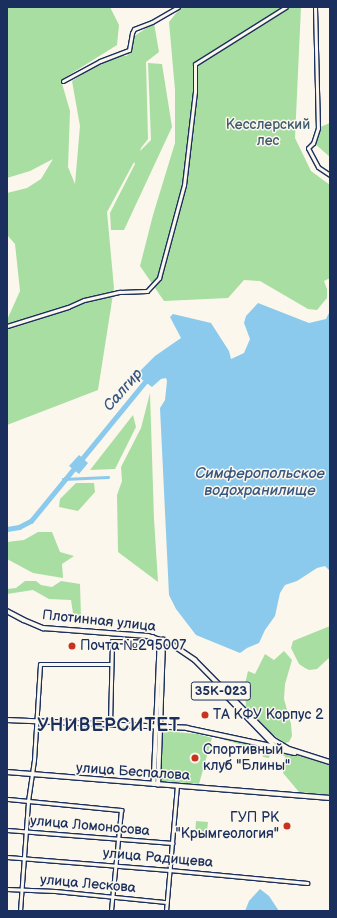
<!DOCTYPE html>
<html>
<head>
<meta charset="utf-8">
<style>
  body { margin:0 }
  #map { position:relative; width:337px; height:918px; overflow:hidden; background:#fbf7ec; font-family:"Balsamiq Sans",sans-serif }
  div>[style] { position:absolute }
  .green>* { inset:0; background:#a8dea1 }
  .water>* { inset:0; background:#8bcaec }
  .canal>* { height:2.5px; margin:-1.25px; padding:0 1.25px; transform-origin:1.25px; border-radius:1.25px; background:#8bcaec }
  .river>* { height:4.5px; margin:-2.25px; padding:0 2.25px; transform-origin:2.25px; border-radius:2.25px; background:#8bcaec }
  .roads { filter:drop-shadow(1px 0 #1b2f5e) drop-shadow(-1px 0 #1b2f5e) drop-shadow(0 1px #1b2f5e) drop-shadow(0 -1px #1b2f5e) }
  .minor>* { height:3px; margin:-1.5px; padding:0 1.5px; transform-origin:1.5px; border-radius:1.5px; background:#fbf7ec }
  .major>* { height:3.5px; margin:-1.75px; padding:0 1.75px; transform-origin:1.75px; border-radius:1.75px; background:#fbf7ec }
  .dots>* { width:11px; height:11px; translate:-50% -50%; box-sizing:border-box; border:2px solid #fbf7ec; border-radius:50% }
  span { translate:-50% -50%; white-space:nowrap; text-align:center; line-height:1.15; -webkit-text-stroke:3px #fbf7ec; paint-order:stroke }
  .shield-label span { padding:1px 3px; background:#fbf7ec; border:1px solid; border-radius:3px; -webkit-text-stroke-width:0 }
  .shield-label { font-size:13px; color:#1b2f5e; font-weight:700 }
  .park-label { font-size:14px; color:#3e5b6f }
  .street-label { font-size:14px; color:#1b2f5e }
  .poi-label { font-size:14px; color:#1b2f5e }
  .left { translate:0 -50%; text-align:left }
  .right { translate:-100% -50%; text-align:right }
  .water-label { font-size:15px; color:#375682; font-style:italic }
  .district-label { font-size:18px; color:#1b2f5e; font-weight:700; letter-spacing:1px }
  .frame { position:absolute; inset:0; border:8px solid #1b2f5e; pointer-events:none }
</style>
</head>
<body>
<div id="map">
  <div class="green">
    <i style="clip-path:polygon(7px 7px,110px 7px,119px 25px,117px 45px,61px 80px,70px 111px,68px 167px,75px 184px,80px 126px,72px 81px,114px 54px,127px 56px,130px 39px,154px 23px,159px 52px,146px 62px,148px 139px,141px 148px,140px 151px,151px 140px,148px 63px,162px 64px,172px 127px,124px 230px,111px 230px,110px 213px,135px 164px,134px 162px,107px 212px,114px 288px,98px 390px,7px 425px,7px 320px,20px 291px,15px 244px,8px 236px,7px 237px,7px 193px,27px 188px,41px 179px,53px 159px,30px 171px,7px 178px)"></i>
    <i style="clip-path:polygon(181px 7px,301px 7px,295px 138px,311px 171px,330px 185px,330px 278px,324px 281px,327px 289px,327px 298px,317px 310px,308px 309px,260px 281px,244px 280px,228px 298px,164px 301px,140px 266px,153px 215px,175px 143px,175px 90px,169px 22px)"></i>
    <i style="clip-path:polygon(330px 123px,330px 157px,314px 143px,320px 127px)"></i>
    <i style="clip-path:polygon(150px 393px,154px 519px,158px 582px,118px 552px,117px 495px,122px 481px,121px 467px,141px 428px)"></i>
    <i style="clip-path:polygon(133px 415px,136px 427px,115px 469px,90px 470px)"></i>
    <i style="clip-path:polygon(76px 483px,94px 483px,95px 492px,78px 511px,59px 507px,60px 499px)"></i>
    <i style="clip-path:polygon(38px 532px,52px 532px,60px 552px,74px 556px,62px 564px,63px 578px,33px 573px,7px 559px,7px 542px,24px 540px)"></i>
    <i style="clip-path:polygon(25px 581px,36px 581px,41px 585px,52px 587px,61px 581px,80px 584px,81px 617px,73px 613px,71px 600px,49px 599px,33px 590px,7px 594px,7px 589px,16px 588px)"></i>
    <i style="clip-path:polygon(330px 626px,330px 657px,317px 669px,309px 670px,305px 668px,299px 664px,291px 648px,293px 641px)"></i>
    <i style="clip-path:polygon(284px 651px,292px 660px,285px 684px,284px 699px,291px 724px,292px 736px,289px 742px,285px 743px,268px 731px,246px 708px,245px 684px,248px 671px,255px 674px,265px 654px,274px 660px)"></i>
    <i style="clip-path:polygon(163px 731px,198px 734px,212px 738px,199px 784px,161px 781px)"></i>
    <i style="clip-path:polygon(222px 736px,330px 764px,330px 795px,299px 792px,283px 773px,285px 756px,270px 753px,269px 758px,263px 757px,261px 750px,221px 739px)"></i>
    <i style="clip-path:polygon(196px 821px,208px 822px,206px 839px,195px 838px)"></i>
  </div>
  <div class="water">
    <i style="clip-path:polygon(258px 303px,309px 323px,326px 319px,330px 311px,330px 571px,325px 566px,317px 568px,297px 581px,285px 585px,280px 593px,275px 616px,265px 630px,259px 643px,247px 648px,240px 653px,196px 635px,176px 609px,169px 595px,160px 408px,165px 400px,167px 381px,166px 378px,161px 379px,152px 387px,136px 375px,155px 356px,181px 338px,170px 317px,173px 314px,211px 323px,229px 351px,231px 359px,244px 353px,250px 339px,244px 323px,246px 316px)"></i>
    <i style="clip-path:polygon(79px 455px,88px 463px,79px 474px,69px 466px)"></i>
    <i style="clip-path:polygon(260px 889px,269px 896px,279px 911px,245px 911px,249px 901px)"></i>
  </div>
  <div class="canal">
    <i style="left:63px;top:479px;width:45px;rotate:-2.5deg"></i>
  </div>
  <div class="river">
    <i style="left:7px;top:529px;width:12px;rotate:-9deg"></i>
    <i style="left:19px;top:527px;width:13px;rotate:-27deg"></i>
    <i style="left:31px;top:521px;width:185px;rotate:-50.7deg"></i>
  </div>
  <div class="roads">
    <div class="minor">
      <i style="left:315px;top:7px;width:121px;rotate:88.6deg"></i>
      <i style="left:318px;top:128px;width:16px;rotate:108deg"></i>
      <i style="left:313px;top:143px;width:7px;rotate:135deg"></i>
      <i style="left:308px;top:148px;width:21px;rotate:62deg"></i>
      <i style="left:318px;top:167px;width:14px;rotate:34deg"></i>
      <i style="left:63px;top:81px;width:42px;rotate:-28.4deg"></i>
      <i style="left:100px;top:61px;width:31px;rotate:-21deg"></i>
      <i style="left:129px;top:50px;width:17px;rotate:-80deg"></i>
      <i style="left:132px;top:33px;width:4px;rotate:-63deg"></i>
      <i style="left:134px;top:29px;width:19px;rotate:-21deg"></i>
      <i style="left:152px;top:22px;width:30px;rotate:-30deg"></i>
      <i style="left:7px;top:326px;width:64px;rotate:-17.3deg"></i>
      <i style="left:68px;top:307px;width:17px;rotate:-24deg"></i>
      <i style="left:84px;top:300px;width:37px;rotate:-13deg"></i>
      <i style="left:120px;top:292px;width:27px;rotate:-2deg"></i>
      <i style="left:147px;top:291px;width:18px;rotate:-47deg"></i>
      <i style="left:159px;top:278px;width:96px;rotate:-75deg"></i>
      <i style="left:184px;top:185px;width:94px;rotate:-83.3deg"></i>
      <i style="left:195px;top:92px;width:28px;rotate:-90deg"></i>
      <i style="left:195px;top:64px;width:107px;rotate:-32.1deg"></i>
      <i style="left:110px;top:724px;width:83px;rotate:-88.6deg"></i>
      <i style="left:112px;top:641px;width:46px;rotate:1.2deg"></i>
      <i style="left:7px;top:799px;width:115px;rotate:5.5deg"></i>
      <i style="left:121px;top:810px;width:101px;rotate:95.7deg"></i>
      <i style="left:7px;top:830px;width:166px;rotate:4.5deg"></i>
      <i style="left:7px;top:857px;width:163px;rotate:4.6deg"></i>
      <i style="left:169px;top:870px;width:139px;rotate:5.4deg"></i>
      <i style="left:7px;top:889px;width:48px;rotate:2.4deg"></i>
      <i style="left:55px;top:891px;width:112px;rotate:5.7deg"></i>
      <i style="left:20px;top:911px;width:110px;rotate:-85.8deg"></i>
      <i style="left:28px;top:801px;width:41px;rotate:-81.7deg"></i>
      <i style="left:34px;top:760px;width:96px;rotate:-86.4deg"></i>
      <i style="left:40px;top:664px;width:71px"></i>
      <i style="left:166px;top:911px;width:125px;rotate:-85deg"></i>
    </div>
    <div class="major">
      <i style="left:7px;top:611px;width:19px;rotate:28deg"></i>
      <i style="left:24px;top:620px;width:21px;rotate:23deg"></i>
      <i style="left:43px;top:628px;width:105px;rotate:4.4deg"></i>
      <i style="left:148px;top:636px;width:23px;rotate:18deg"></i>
      <i style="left:170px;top:643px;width:30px;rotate:34deg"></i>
      <i style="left:195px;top:660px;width:112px;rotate:45.4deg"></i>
      <i style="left:274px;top:740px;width:17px;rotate:31deg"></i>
      <i style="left:289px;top:749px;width:43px;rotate:17.6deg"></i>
      <i style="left:153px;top:637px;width:10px;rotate:45deg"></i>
      <i style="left:160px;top:644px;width:4px;rotate:90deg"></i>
      <i style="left:160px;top:648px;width:136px;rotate:92.5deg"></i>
      <i style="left:220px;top:689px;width:78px;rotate:46deg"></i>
      <i style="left:7px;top:720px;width:180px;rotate:2.5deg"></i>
      <i style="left:187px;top:728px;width:100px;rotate:12.1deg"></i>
      <i style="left:282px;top:750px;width:13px;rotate:13deg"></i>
      <i style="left:7px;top:772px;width:324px;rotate:4.6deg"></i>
      <i style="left:158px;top:785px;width:145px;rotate:-88deg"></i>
    </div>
  </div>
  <div class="dots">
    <i style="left:72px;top:646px;background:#c8321e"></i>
    <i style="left:205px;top:715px;background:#c8321e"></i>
    <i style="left:195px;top:758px;background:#c8321e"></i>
    <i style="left:287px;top:826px;background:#c8321e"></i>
  </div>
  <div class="shield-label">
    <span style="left:221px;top:691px">35К-023</span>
  </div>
  <div class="park-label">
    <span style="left:268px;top:133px">Кесслерский<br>лес</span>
  </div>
  <div class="street-label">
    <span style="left:99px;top:621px;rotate:6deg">Плотинная улица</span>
    <span style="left:133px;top:772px;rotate:4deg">улица Беспалова</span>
    <span style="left:90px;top:826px;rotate:5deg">улица Ломоносова</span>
    <span style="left:158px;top:858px;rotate:5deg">улица Радищева</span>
    <span style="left:88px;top:884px;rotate:5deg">улица Лескова</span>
  </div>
  <div class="poi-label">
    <span class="left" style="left:80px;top:646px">Почта №295007</span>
    <span class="left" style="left:213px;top:715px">ТА КФУ Корпус 2</span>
    <span class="left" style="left:203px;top:758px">Спортивный<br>клуб "Блины"</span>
    <span class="right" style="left:279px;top:826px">ГУП РК<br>"Крымгеология"</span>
  </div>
  <div class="water-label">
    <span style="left:123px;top:390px;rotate:-49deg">Салгир</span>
    <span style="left:260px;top:482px">Симферопольское<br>водохранилище</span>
  </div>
  <div class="district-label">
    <span style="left:109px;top:726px">УНИВЕРСИТЕТ</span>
  </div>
  <div class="frame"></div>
</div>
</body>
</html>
